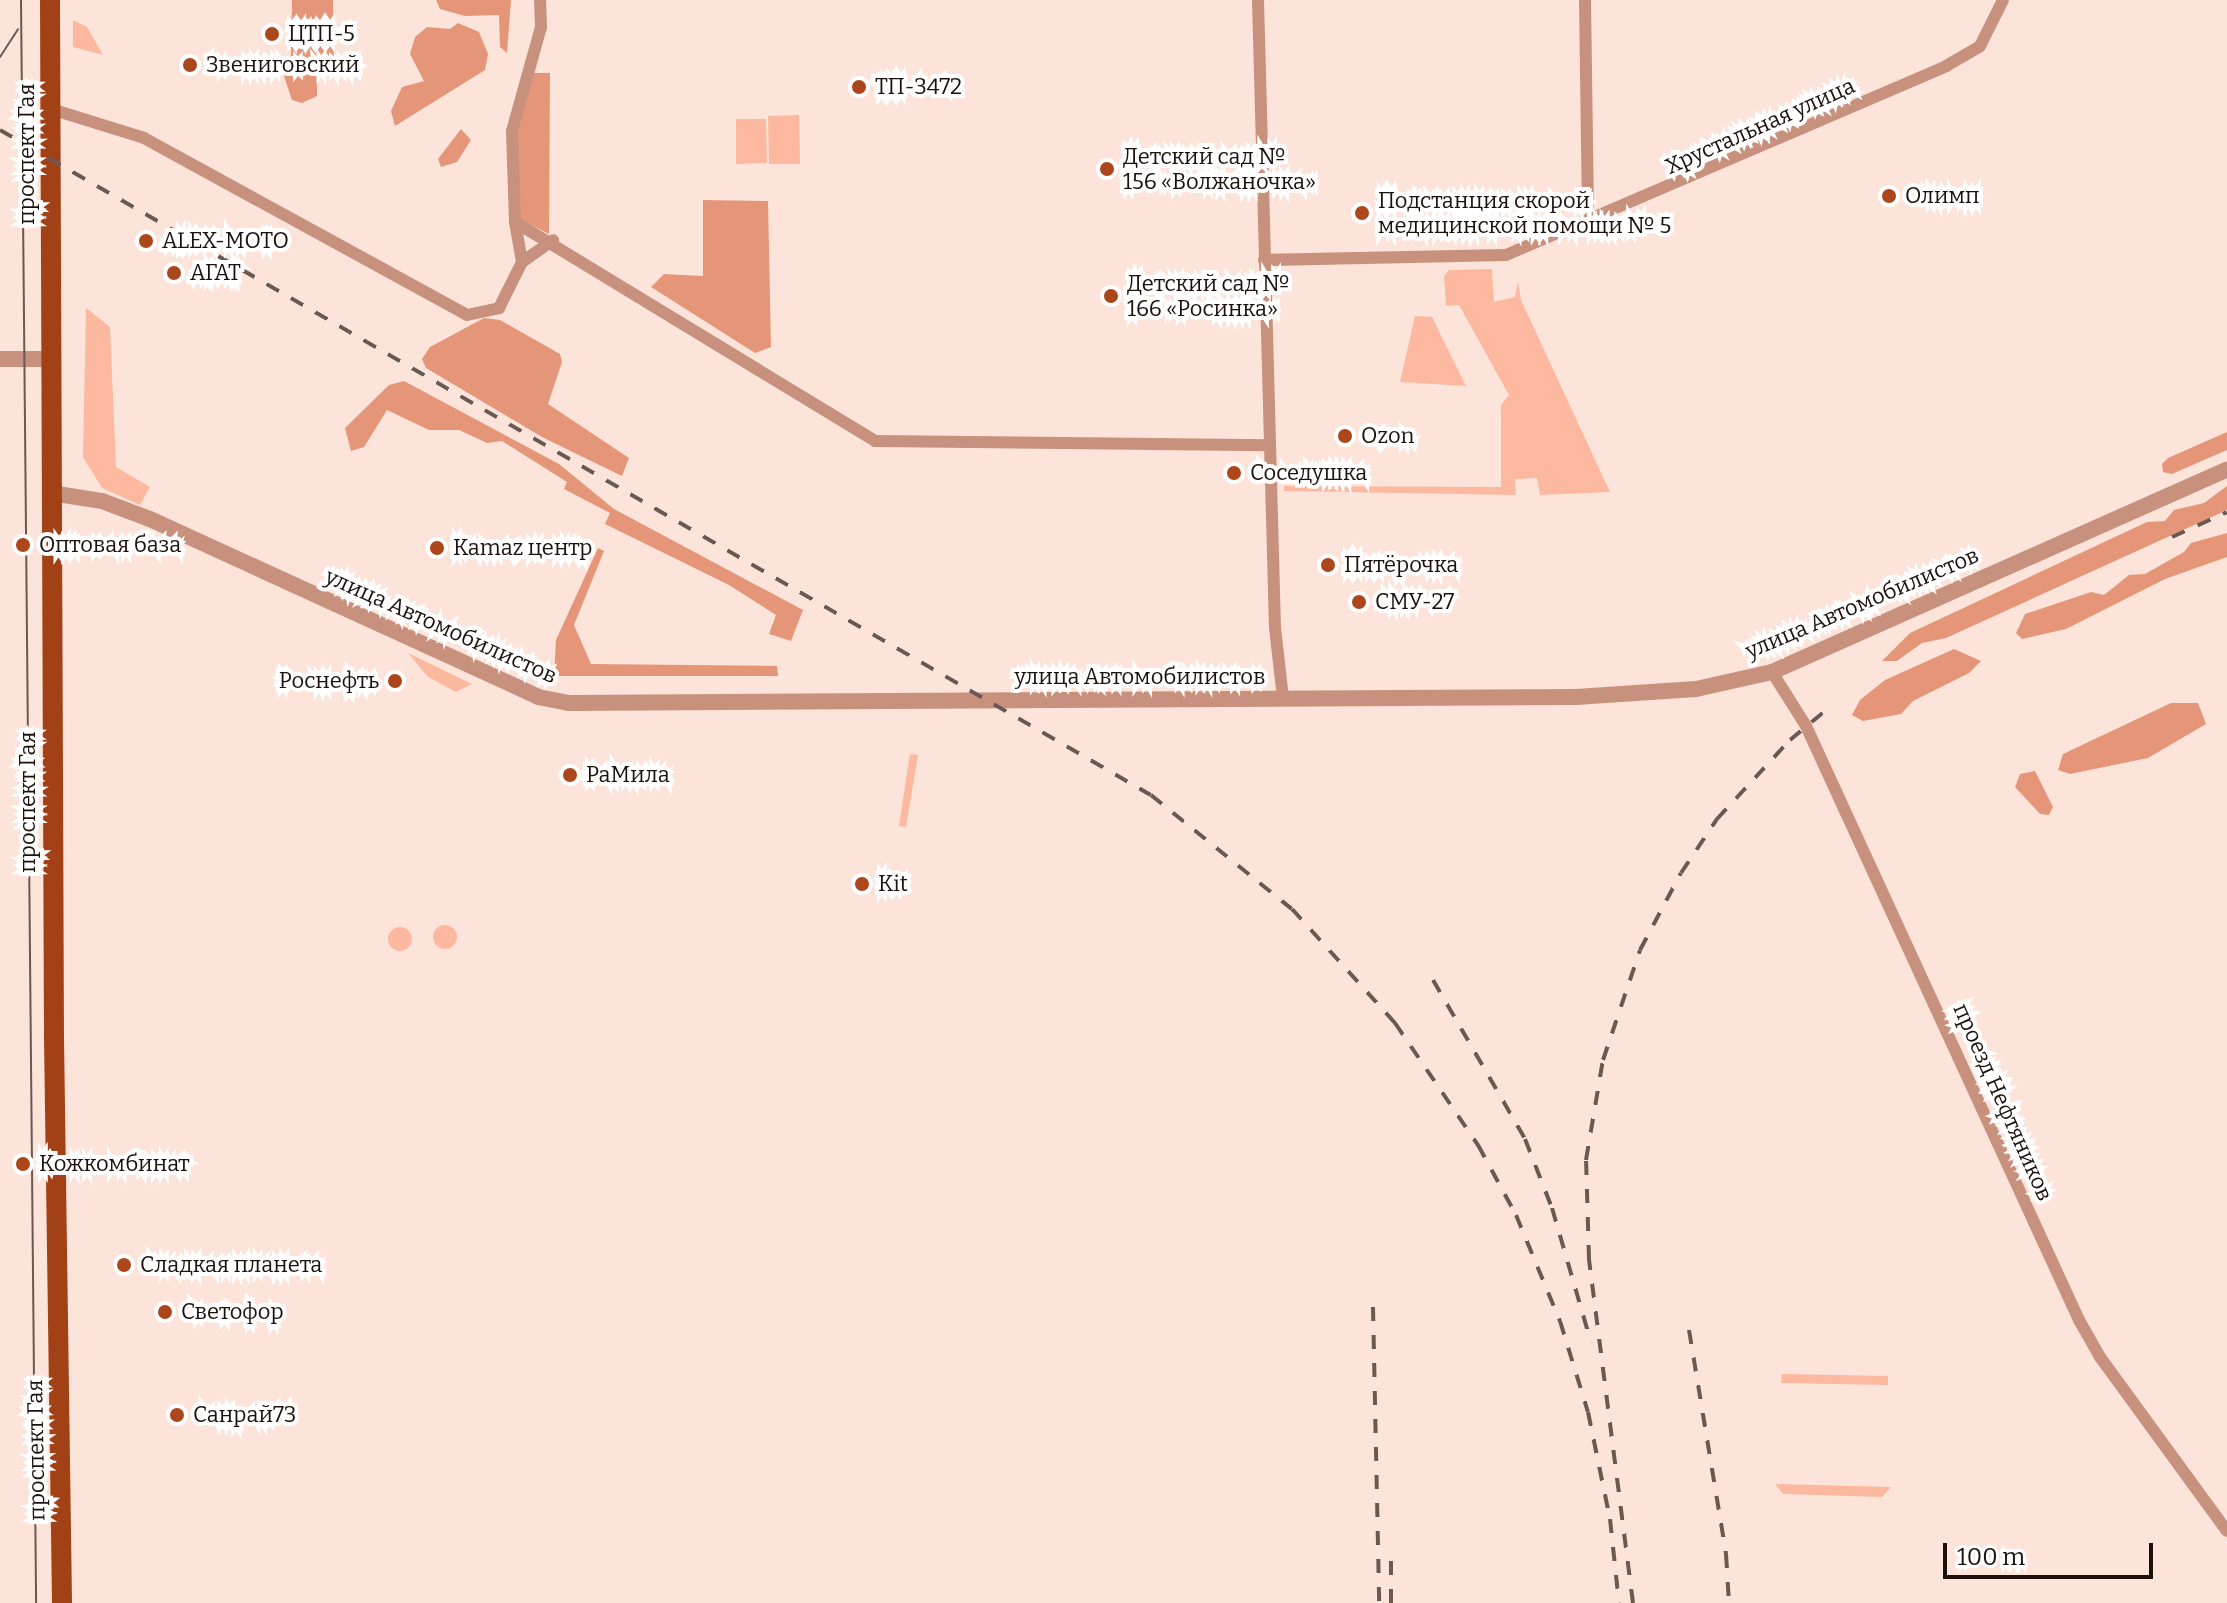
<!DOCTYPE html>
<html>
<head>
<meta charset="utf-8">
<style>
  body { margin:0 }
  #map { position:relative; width:2227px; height:1603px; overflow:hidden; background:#fce4db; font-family:Bitter,serif }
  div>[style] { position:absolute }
  .green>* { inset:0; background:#fcb9a0 }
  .round { border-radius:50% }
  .forest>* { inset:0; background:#e59679 }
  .minor>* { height:12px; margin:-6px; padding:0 6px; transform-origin:6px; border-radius:6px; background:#c8917d }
  .tertiary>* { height:16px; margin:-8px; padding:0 8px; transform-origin:8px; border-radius:8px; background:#c8917d }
  .primary>* { height:20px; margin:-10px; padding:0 10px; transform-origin:10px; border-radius:10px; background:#a24116 }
  .tram>* { height:2px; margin:-1px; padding:0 1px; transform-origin:1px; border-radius:1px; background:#6a5953 }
  .rail>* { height:4px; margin-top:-2px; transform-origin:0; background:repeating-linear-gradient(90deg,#6a5953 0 14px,transparent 0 28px) }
  .dots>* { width:22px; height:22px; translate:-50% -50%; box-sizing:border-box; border:4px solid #fff; border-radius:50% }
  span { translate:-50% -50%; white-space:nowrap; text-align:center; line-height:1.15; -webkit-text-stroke:8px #fff; paint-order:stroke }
  .poi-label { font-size:22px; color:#1d100b }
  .left { translate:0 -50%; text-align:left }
  .right { translate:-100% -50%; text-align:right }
  .street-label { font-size:22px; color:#1d100b }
  .scale { position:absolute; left:1943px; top:1543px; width:210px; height:36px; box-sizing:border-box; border:4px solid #1d100b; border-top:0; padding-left:10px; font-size:24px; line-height:28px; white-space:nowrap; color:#1d100b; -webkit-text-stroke:6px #fff; paint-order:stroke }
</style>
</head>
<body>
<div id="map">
  <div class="green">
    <i style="clip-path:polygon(73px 20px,87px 27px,103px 55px,73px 47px)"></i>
    <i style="clip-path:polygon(799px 115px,800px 164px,769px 164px,768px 116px)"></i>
    <i style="clip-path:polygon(736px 119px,766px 119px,767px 163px,736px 164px)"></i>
    <i style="clip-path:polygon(1492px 269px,1494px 302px,1515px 297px,1518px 282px,1521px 300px,1610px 492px,1540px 495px,1537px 478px,1515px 479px,1516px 495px,1284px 491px,1284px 486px,1501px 487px,1501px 405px,1509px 395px,1459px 305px,1446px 306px,1444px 276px,1449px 270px)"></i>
    <i style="clip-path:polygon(86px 308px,110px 327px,116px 467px,150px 487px,140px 505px,102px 488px,83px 457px)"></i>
    <i style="clip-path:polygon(1415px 316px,1432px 317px,1466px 386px,1400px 382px)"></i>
    <i style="clip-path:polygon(408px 653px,472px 684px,456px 692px,428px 677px)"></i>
    <i style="clip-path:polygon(910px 754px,918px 755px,906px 827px,899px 826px)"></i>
    <i class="round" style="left:433px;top:925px;width:24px;height:24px"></i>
    <i class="round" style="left:388px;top:927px;width:24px;height:24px"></i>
    <i style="clip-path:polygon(1782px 1374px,1888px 1376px,1888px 1385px,1781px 1383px)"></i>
    <i style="clip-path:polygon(1775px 1484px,1891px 1487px,1882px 1497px,1783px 1494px)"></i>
  </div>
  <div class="forest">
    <i style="clip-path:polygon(292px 0,333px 0,334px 72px,317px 80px,317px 96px,302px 103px,292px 100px,283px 73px,291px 55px)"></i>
    <i style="clip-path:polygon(436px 0,511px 0,507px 53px,500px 47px,499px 15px,465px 16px,440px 9px)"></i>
    <i style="clip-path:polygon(458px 23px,479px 32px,488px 54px,485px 70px,395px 126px,391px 111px,402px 87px,424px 81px,410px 54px,415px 37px,427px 27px,450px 29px)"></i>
    <i style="clip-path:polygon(532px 73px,550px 73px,549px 234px,520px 219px,515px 133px)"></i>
    <i style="clip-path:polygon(461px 129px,471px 140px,457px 162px,441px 167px,438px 159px)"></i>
    <i style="clip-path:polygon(703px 200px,768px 201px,771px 347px,755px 353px,651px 287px,664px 274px,703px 276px)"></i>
    <i style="clip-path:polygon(484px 318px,500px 320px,560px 354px,562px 362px,548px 404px,629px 458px,622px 476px,542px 437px,426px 368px,422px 359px,430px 347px)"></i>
    <i style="clip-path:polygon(404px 381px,559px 464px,614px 509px,803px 610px,791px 641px,769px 634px,776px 615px,729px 585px,605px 524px,610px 513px,564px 489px,567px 482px,502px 441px,487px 443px,459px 430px,429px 430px,387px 410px,364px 447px,351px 451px,345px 428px,389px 385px)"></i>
    <i style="clip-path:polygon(2227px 432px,2227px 450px,2172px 474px,2163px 472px,2162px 464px,2168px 458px)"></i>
    <i style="clip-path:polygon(2227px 486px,2227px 510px,1946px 638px,1922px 643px,1897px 661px,1882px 661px,1910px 633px,2147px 522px,2165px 521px,2174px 510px,2204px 503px)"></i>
    <i style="clip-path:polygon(2227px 533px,2227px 557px,2165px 579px,2066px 629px,2022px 639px,2016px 633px,2025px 614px,2091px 592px,2104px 595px,2129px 575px,2145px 574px,2184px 552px,2191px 543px)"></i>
    <i style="clip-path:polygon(598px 548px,604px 551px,574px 625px,591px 664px,777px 666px,778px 676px,554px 676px,556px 640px)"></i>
    <i style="clip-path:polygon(1954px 649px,1981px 661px,1969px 673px,1913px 701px,1901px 714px,1863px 721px,1852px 715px,1860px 700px,1885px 680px)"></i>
    <i style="clip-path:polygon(2171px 703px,2198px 703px,2206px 724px,2148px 758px,2070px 774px,2058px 770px,2063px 754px)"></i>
    <i style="clip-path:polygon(2035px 771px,2053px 807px,2049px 815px,2040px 814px,2015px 787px,2020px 774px)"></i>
  </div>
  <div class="minor">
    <i style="left:1258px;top:0;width:628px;rotate:88.45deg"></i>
    <i style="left:1275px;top:628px;width:70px;rotate:83.5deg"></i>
    <i style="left:1585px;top:0;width:222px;rotate:89.2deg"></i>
    <i style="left:51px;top:109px;width:97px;rotate:17.3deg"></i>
    <i style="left:144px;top:138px;width:368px;rotate:28.7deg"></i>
    <i style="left:467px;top:315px;width:33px;rotate:-12deg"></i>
    <i style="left:499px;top:308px;width:51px;rotate:-63.4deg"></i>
    <i style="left:522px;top:262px;width:41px;rotate:-99.9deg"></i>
    <i style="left:515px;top:222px;width:421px;rotate:31.3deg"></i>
    <i style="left:875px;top:441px;width:395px;rotate:0.6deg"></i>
    <i style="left:515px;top:222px;width:91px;rotate:-91.9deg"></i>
    <i style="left:512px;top:131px;width:108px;rotate:-74.4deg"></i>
    <i style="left:541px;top:27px;width:27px;rotate:-92deg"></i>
    <i style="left:1264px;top:260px;width:242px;rotate:-1.2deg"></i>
    <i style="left:1506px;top:255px;width:479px;rotate:-23.2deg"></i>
    <i style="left:1946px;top:66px;width:39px;rotate:-30deg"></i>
    <i style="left:1980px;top:46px;width:51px;rotate:-63.4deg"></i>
    <i style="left:522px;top:262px;width:38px;rotate:-35deg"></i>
    <i style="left:1772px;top:672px;width:64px;rotate:57.8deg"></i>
    <i style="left:1806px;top:726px;width:654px;rotate:65.32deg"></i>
    <i style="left:2079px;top:1320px;width:43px;rotate:60.4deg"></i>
    <i style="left:2100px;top:1357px;width:215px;rotate:53.9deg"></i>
  </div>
  <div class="tertiary">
    <i style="left:0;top:359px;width:51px"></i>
    <i style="left:51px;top:493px;width:52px;rotate:8.9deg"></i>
    <i style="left:102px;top:501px;width:51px;rotate:20.6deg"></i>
    <i style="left:150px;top:519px;width:427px;rotate:24.6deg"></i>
    <i style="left:538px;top:697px;width:32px;rotate:11deg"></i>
    <i style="left:569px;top:703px;width:1007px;rotate:-0.34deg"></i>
    <i style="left:1576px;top:697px;width:120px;rotate:-3.8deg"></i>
    <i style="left:1696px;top:689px;width:78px;rotate:-12.6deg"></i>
    <i style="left:1772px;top:672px;width:498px;rotate:-24deg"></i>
  </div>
  <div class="primary">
    <i style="left:50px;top:0;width:1037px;rotate:89.78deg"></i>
    <i style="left:54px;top:1037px;width:566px;rotate:89.19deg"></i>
  </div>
  <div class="tram">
    <i style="left:21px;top:0;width:1603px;rotate:89.46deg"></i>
    <i style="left:0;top:57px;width:33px;rotate:-57deg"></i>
  </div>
  <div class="rail">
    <i style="left:0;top:130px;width:1329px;rotate:30.02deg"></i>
    <i style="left:1151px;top:795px;width:181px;rotate:39deg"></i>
    <i style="left:1292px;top:909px;width:154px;rotate:47.9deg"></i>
    <i style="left:1395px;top:1023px;width:148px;rotate:55.8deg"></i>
    <i style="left:1478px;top:1145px;width:80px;rotate:61.5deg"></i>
    <i style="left:1516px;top:1215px;width:115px;rotate:67.5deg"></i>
    <i style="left:1560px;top:1321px;width:95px;rotate:72.9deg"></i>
    <i style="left:1588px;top:1412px;width:109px;rotate:78.4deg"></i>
    <i style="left:1610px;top:1519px;width:84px;rotate:83.9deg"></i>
    <i style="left:2172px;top:537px;width:60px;rotate:-24.4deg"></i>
    <i style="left:1433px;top:980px;width:184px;rotate:59.9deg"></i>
    <i style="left:1525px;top:1139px;width:74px;rotate:68.6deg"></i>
    <i style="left:1552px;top:1208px;width:140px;rotate:73.8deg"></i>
    <i style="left:1373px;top:1307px;width:296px;rotate:88.8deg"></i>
    <i style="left:1689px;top:1330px;width:227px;rotate:80.6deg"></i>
    <i style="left:1726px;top:1554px;width:49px;rotate:86.5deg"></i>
    <i style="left:1391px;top:1603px;width:55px;rotate:-90deg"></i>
    <i style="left:1633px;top:1603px;width:347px;rotate:-97.3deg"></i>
    <i style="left:1589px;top:1259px;width:99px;rotate:-91.7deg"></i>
    <i style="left:1586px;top:1160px;width:101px;rotate:-80.4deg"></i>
    <i style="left:1603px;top:1060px;width:116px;rotate:-71.4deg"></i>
    <i style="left:1640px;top:950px;width:87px;rotate:-62deg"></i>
    <i style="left:1681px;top:873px;width:65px;rotate:-56.3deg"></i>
    <i style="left:1717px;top:819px;width:108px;rotate:-47.3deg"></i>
    <i style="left:1790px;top:740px;width:45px;rotate:-39.6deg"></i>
  </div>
  <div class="dots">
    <i style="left:272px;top:34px;background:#ac461b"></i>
    <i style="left:190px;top:65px;background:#ac461b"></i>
    <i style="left:859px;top:87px;background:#ac461b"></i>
    <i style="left:1107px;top:169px;background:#ac461b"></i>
    <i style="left:1889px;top:196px;background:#ac461b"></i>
    <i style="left:1362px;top:213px;background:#ac461b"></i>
    <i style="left:146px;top:241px;background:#ac461b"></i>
    <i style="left:174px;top:273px;background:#ac461b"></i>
    <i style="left:1111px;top:296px;background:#ac461b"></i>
    <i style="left:1345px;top:436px;background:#ac461b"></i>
    <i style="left:1234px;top:473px;background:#ac461b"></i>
    <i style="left:23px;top:545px;background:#ac461b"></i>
    <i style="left:437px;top:548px;background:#ac461b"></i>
    <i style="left:1328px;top:565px;background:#ac461b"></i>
    <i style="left:1359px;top:602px;background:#ac461b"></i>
    <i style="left:395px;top:681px;background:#ac461b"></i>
    <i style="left:570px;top:775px;background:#ac461b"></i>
    <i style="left:862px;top:884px;background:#ac461b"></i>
    <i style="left:23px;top:1164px;background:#ac461b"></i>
    <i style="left:124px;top:1265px;background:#ac461b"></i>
    <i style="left:165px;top:1312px;background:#ac461b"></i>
    <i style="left:177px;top:1415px;background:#ac461b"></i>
  </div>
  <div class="poi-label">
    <span class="left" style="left:288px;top:34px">ЦТП-5</span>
    <span class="left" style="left:206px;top:65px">Звениговский</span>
    <span class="left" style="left:875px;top:87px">ТП-3472</span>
    <span class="left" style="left:1123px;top:169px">Детский сад №<br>156 «Волжаночка»</span>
    <span class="left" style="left:1905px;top:196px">Олимп</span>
    <span class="left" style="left:1378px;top:213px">Подстанция скорой<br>медицинской помощи № 5</span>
    <span class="left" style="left:162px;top:241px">ALEX-MOTO</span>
    <span class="left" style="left:190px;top:273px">АГАТ</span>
    <span class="left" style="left:1127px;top:296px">Детский сад №<br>166 «Росинка»</span>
    <span class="left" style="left:1361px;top:436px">Ozon</span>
    <span class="left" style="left:1250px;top:473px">Соседушка</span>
    <span class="left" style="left:39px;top:545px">Оптовая база</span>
    <span class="left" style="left:453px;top:548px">Kamaz центр</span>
    <span class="left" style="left:1344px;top:565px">Пятёрочка</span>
    <span class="left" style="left:1375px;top:602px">СМУ-27</span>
    <span class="right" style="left:379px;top:681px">Роснефть</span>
    <span class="left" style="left:586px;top:775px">РаМила</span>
    <span class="left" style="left:878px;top:884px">Kit</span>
    <span class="left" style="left:39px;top:1164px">Кожкомбинат</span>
    <span class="left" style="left:140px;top:1265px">Сладкая планета</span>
    <span class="left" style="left:181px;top:1312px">Светофор</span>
    <span class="left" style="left:193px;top:1415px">Санрай73</span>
  </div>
  <div class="street-label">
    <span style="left:1760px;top:126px;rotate:-24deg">Хрустальная улица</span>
    <span style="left:27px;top:154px;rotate:-90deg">проспект Гая</span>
    <span style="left:1862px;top:603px;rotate:-23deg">улица Автомобилистов</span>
    <span style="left:441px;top:626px;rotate:24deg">улица Автомобилистов</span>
    <span style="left:1140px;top:677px">улица Автомобилистов</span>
    <span style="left:28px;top:802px;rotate:-90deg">проспект Гая</span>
    <span style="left:2003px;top:1102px;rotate:66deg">проезд Нефтяников</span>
    <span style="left:36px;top:1450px;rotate:-91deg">проспект Гая</span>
  </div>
  <div class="scale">100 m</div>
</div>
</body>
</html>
